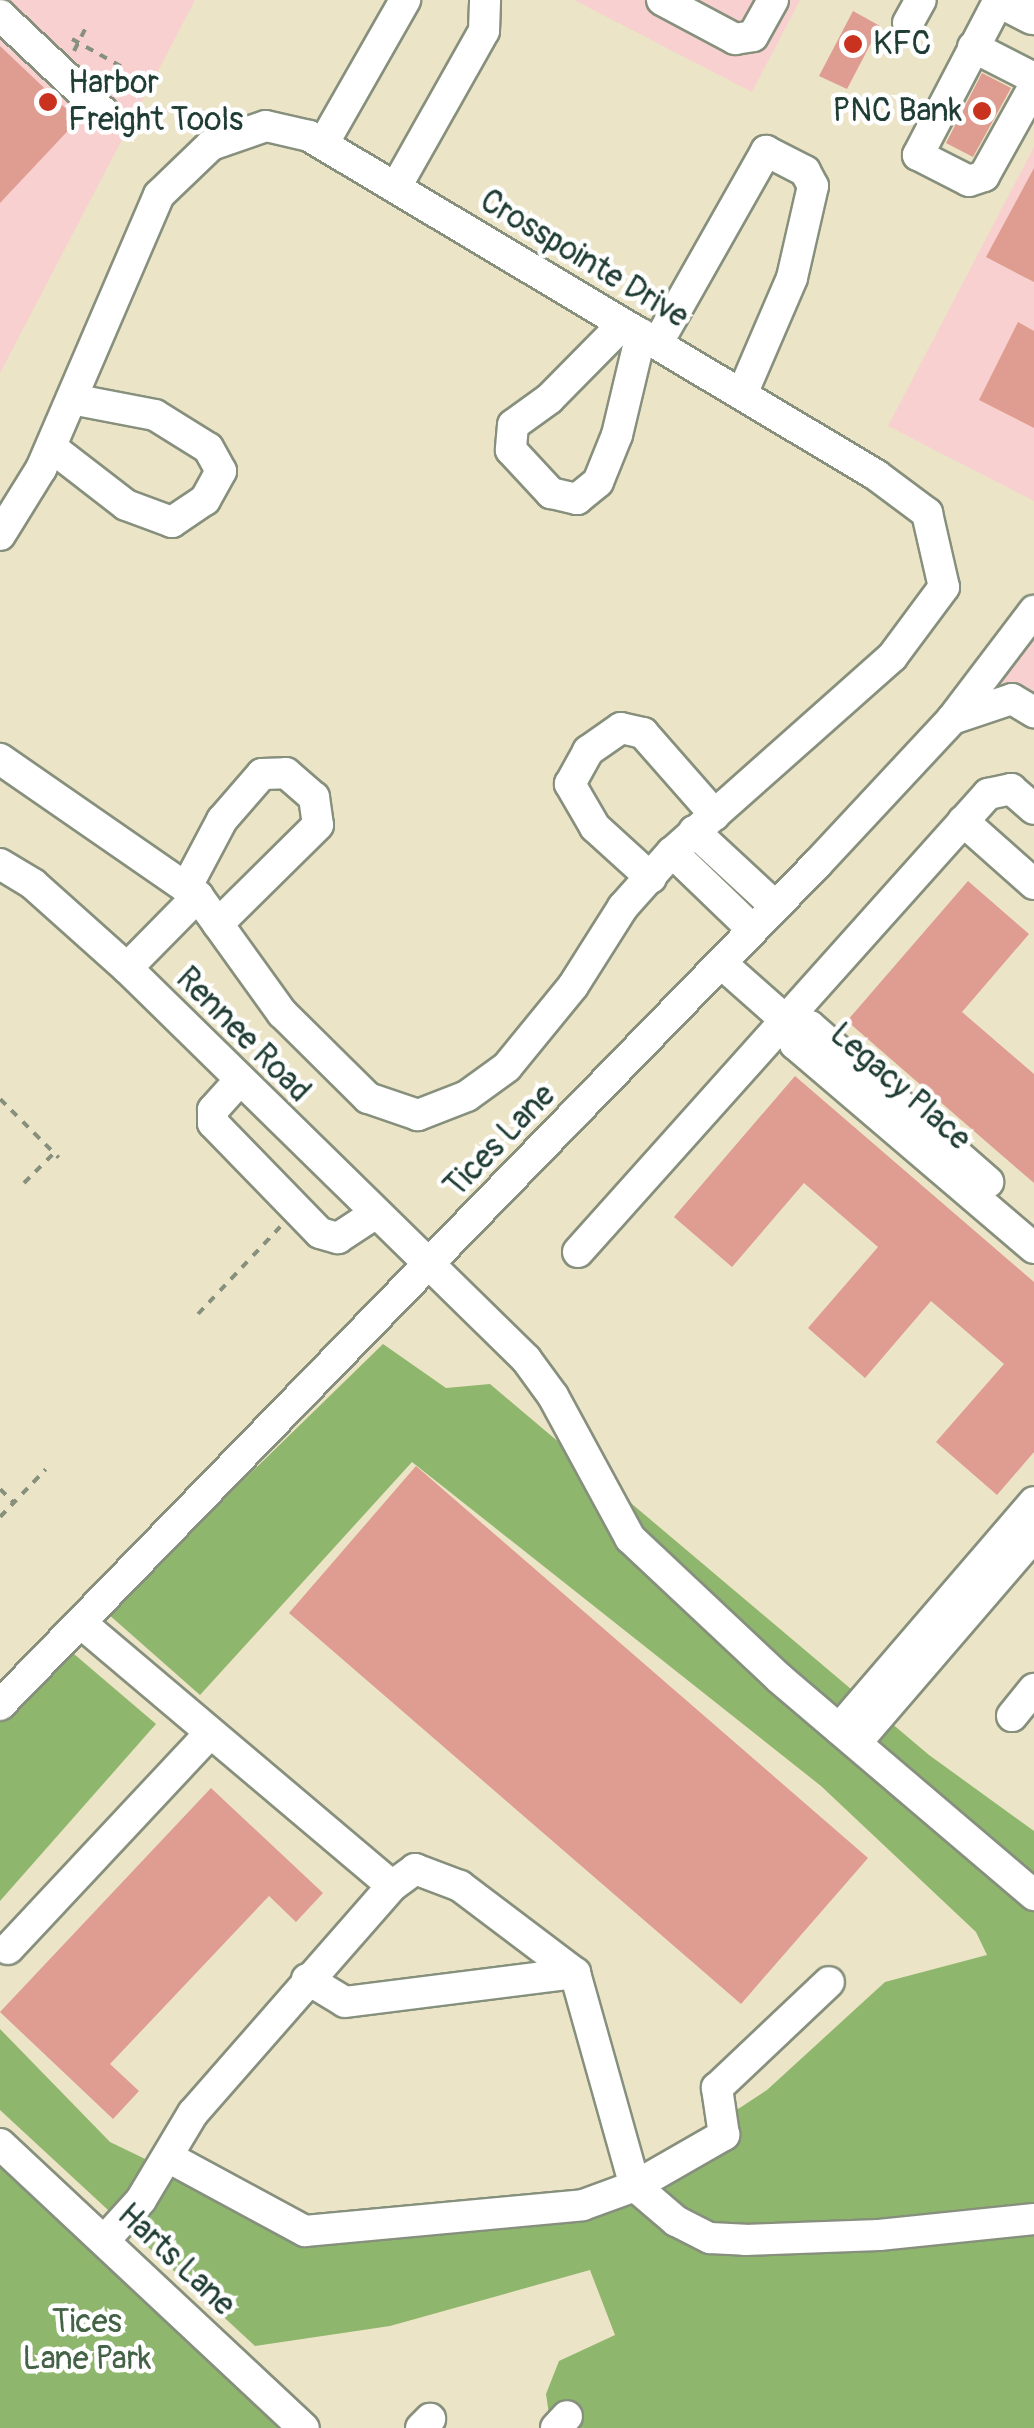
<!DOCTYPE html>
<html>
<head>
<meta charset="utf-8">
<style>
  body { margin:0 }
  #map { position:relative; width:1034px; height:2428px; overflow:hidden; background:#ece4c6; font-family:Pangolin,sans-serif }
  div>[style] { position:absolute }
  .built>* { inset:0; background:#f7d0cf }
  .forest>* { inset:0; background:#8eb66c }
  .building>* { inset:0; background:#df9c91 }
  .path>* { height:4px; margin-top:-2px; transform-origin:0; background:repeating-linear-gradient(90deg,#86907d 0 8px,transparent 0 16px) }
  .roads { filter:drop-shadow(2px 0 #86907d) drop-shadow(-2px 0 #86907d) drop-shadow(0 2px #86907d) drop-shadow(0 -2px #86907d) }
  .minor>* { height:30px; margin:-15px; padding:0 15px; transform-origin:15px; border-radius:15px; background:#fff }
  .highway>* { height:42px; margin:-21px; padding:0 21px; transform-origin:21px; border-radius:21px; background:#fff }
  .dots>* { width:28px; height:28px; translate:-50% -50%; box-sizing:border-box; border:5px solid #fff; border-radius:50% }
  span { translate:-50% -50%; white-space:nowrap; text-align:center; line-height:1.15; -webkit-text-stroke:9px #fff; paint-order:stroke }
  .poi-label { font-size:32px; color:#1f3d34 }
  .left { translate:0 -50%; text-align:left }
  .right { translate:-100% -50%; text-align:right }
  .street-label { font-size:32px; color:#1f3d34 }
  .park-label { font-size:32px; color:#446346 }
</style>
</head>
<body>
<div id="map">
  <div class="built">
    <i style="clip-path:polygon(0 0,195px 0,0 373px)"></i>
    <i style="clip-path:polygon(574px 0,800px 0,752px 92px)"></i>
    <i style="clip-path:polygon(1034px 147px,1034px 501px,888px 426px)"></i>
    <i style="clip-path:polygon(1034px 611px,1034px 712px,986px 678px)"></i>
  </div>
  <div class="forest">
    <i style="clip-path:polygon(383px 1344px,446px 1388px,490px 1384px,929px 1755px,1034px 1831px,1034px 2428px,551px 2428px,546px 2394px,559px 2361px,615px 2335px,590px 2270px,390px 2326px,255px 2346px,0 2110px,0 2029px,110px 2142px,313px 2240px,589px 2207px,767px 2090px,885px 1982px,987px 1955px,976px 1932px,821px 1786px,412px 1462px,200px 1695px,107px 1613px)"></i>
    <i style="clip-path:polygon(67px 1648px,156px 1724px,0 1901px,0 1720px)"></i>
    <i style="clip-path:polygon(0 2144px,304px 2428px,0 2428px)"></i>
  </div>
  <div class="building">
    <i style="clip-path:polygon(853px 11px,880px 26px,847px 89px,819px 76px)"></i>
    <i style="clip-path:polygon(0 46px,78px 120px,0 203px)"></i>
    <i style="clip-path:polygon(982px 73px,1011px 88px,973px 157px,946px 143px)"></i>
    <i style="clip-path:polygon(1034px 168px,1034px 282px,986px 257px)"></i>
    <i style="clip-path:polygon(1018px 322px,1034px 331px,1034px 428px,979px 400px)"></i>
    <i style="clip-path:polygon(968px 881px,1029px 934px,962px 1012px,1034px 1074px,1034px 1183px,847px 1021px)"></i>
    <i style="clip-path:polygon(795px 1076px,1034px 1282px,1034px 1452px,997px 1495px,936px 1442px,1004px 1364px,931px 1301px,865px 1378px,808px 1328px,878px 1247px,804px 1183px,732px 1267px,674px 1217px)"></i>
    <i style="clip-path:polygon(416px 1466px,868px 1858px,741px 2004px,289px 1613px)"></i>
    <i style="clip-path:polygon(211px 1788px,323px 1893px,296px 1922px,269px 1896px,110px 2064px,139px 2091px,113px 2119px,0 2012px)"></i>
  </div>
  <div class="path">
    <i style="left:72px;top:39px;width:62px;rotate:29.1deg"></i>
    <i style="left:74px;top:51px;width:27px;rotate:-63deg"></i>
    <i style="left:0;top:1099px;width:83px;rotate:45deg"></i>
    <i style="left:24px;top:1183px;width:42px;rotate:-45deg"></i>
    <i style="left:198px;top:1314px;width:120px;rotate:-46.7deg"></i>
    <i style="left:0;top:1489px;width:20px;rotate:45deg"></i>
    <i style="left:0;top:1517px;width:66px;rotate:-46.2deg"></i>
  </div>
  <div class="roads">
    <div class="minor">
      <i style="left:662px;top:0;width:83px;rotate:28.1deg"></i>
      <i style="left:735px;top:39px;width:18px;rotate:-9deg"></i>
      <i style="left:753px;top:36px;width:41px;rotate:-60.9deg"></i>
      <i style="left:999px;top:0;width:175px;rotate:117.6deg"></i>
      <i style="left:918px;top:155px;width:57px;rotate:27deg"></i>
      <i style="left:969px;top:181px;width:16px;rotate:-18deg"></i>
      <i style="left:984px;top:176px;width:103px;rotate:-60.9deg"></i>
      <i style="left:0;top:15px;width:141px;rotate:43.3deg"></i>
      <i style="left:908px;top:23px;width:26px;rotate:-61deg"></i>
      <i style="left:973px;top:47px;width:68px;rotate:26.9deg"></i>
      <i style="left:323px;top:144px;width:166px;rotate:-60.3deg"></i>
      <i style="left:396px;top:187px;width:179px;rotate:-60.6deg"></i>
      <i style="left:484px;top:31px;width:31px;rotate:-88deg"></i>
      <i style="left:623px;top:324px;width:105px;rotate:134.6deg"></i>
      <i style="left:549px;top:399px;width:44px;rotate:144.2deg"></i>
      <i style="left:513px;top:425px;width:25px;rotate:95deg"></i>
      <i style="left:511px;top:450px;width:59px;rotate:47.1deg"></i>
      <i style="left:551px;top:493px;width:27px;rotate:13deg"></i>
      <i style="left:577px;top:499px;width:27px;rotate:-39deg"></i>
      <i style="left:598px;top:482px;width:51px;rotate:-68deg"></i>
      <i style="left:617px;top:435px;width:104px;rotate:-76.6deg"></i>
      <i style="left:657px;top:344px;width:222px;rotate:-60.5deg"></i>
      <i style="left:766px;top:151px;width:44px;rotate:27.1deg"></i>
      <i style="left:805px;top:171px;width:17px;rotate:62deg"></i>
      <i style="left:813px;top:186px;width:94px;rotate:102.9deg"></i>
      <i style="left:792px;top:278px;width:126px;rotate:113.3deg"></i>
      <i style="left:51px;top:447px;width:95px;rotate:37.7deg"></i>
      <i style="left:126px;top:505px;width:49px;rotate:20.3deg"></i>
      <i style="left:172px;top:522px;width:40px;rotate:-34deg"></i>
      <i style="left:205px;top:500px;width:33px;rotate:-61deg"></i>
      <i style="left:221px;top:471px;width:26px;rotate:-119deg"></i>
      <i style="left:208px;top:448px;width:62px;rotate:-148.1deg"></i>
      <i style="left:155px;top:415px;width:85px;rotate:-169.1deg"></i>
      <i style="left:0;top:535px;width:78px;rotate:-58.2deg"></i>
      <i style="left:41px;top:469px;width:298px;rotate:-66.7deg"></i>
      <i style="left:159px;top:195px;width:72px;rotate:-43.9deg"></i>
      <i style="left:211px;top:145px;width:58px;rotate:-19.1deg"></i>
      <i style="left:266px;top:126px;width:44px;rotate:13.1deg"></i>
      <i style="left:309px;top:136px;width:661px;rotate:30.87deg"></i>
      <i style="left:876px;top:475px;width:64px;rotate:36.7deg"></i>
      <i style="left:927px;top:513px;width:76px;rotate:77.1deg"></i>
      <i style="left:944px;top:587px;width:87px;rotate:126.6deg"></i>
      <i style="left:892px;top:657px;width:294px;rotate:138.4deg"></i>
      <i style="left:672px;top:852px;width:74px;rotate:131.7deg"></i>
      <i style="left:623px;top:907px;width:93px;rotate:122.3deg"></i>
      <i style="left:573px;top:986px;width:104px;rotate:129.2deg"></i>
      <i style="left:507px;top:1067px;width:49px;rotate:144.1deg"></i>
      <i style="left:467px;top:1096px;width:53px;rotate:158.8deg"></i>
      <i style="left:418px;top:1115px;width:53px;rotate:-161.2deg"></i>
      <i style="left:368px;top:1098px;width:121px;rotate:-135.3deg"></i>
      <i style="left:282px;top:1013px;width:144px;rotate:-125.7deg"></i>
      <i style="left:198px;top:896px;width:241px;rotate:-145.3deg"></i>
      <i style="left:952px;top:719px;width:63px;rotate:-18.4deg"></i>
      <i style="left:1012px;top:699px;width:26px;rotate:31deg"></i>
      <i style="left:963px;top:821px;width:95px;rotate:41.6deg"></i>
      <i style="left:694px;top:831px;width:110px;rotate:42.8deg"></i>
      <i style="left:672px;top:852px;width:112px;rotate:43.9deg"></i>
      <i style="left:0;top:864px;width:39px;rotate:31deg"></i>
      <i style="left:33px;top:884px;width:126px;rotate:41.8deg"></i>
      <i style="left:127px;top:968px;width:559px;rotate:44.42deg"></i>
      <i style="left:526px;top:1359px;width:46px;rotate:53.9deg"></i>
      <i style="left:553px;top:1396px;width:162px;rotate:61.5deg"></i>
      <i style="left:630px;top:1538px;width:204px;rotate:43.2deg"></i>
      <i style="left:779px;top:1678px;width:335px;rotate:40.4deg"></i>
      <i style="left:651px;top:878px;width:76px;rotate:-137.7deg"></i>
      <i style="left:595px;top:827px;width:50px;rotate:-120.2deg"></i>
      <i style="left:570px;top:784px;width:38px;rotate:-61deg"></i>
      <i style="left:588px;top:751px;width:40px;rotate:-34.9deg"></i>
      <i style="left:621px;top:728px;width:23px;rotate:13deg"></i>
      <i style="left:643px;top:733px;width:109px;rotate:48.7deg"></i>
      <i style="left:186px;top:888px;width:77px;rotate:-62.1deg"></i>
      <i style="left:222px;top:820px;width:61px;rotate:-49deg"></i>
      <i style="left:262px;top:774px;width:24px;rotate:-2deg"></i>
      <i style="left:286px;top:773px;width:37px;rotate:41deg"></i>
      <i style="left:314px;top:797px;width:28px;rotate:82deg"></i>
      <i style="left:318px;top:825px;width:141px;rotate:135.3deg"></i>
      <i style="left:721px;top:963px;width:92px;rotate:41.5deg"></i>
      <i style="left:127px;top:968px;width:101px;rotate:-45.4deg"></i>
      <i style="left:790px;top:1024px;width:21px;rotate:76deg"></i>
      <i style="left:795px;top:1044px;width:314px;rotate:40.5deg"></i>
      <i style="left:790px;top:1024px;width:20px;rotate:6deg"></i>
      <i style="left:810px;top:1026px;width:237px;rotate:41.2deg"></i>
      <i style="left:239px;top:1081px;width:39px;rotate:132deg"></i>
      <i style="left:213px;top:1110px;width:13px;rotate:90deg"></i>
      <i style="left:213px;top:1123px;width:153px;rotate:45.8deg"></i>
      <i style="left:320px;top:1233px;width:19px;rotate:16deg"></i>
      <i style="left:338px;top:1238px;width:42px;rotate:-33.3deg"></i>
      <i style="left:578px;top:1252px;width:615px;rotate:-48.17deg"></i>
      <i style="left:988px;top:794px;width:24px;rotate:-12deg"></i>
      <i style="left:1011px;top:789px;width:30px;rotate:41deg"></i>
      <i style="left:81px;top:1623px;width:407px;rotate:40.2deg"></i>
      <i style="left:392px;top:1886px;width:302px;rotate:131.2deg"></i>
      <i style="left:193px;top:2113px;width:101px;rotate:120.9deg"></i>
      <i style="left:141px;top:2200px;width:55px;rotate:132.1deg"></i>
      <i style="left:0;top:1705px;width:1173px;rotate:-45.83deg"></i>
      <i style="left:817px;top:864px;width:198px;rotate:-47deg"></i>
      <i style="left:952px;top:719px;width:136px;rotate:-52.8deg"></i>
      <i style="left:1012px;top:1716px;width:35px;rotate:-51deg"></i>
      <i style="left:839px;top:1729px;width:299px;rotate:-49.3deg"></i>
      <i style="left:856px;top:1743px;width:273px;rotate:-49.3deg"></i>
      <i style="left:392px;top:1886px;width:29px;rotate:-36deg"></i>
      <i style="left:415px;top:1869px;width:48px;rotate:20.7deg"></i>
      <i style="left:460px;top:1886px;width:144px;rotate:37.1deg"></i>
      <i style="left:575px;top:1973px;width:221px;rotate:74.3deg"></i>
      <i style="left:635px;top:2186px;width:54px;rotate:40.5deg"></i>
      <i style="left:676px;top:2221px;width:38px;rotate:27deg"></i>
      <i style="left:710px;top:2238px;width:35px;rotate:3deg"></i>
      <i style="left:745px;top:2240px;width:134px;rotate:-2.1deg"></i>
      <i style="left:879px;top:2235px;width:156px;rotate:-5.9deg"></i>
      <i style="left:8px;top:1949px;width:294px;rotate:-46.9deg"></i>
      <i style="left:307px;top:1979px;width:44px;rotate:31.2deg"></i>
      <i style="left:345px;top:2002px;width:232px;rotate:-7.2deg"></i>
      <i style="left:0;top:2144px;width:416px;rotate:43.1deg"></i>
      <i style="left:168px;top:2157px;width:156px;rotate:28.4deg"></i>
      <i style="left:305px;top:2231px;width:279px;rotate:-5.3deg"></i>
      <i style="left:583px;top:2205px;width:55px;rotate:-20.1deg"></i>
      <i style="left:635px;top:2186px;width:103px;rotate:-29.8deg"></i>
      <i style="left:724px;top:2135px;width:48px;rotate:-98.5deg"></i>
      <i style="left:717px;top:2088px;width:154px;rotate:-43.4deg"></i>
      <i style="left:421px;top:2428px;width:13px;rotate:-45deg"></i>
      <i style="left:556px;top:2428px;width:16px;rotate:-47deg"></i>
    </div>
    <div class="highway">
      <i style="left:1008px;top:0;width:29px;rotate:27deg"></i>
    </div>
  </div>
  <div class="dots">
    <i style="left:853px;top:44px;background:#c8321e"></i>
    <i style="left:48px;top:102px;background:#c8321e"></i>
    <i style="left:982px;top:111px;background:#c8321e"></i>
  </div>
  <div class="poi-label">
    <span class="left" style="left:873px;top:44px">KFC</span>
    <span class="left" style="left:68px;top:102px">Harbor<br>Freight Tools</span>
    <span class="right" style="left:962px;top:111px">PNC Bank</span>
  </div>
  <div class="street-label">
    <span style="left:584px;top:259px;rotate:31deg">Crosspointe Drive</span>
    <span style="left:243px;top:1035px;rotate:45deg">Rennee Road</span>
    <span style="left:900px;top:1087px;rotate:41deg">Legacy Place</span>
    <span style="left:500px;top:1141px;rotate:-46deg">Tices Lane</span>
    <span style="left:176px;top:2260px;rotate:43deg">Harts Lane</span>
  </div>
  <div class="park-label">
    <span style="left:87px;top:2341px">Tices<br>Lane Park</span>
  </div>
</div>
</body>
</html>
